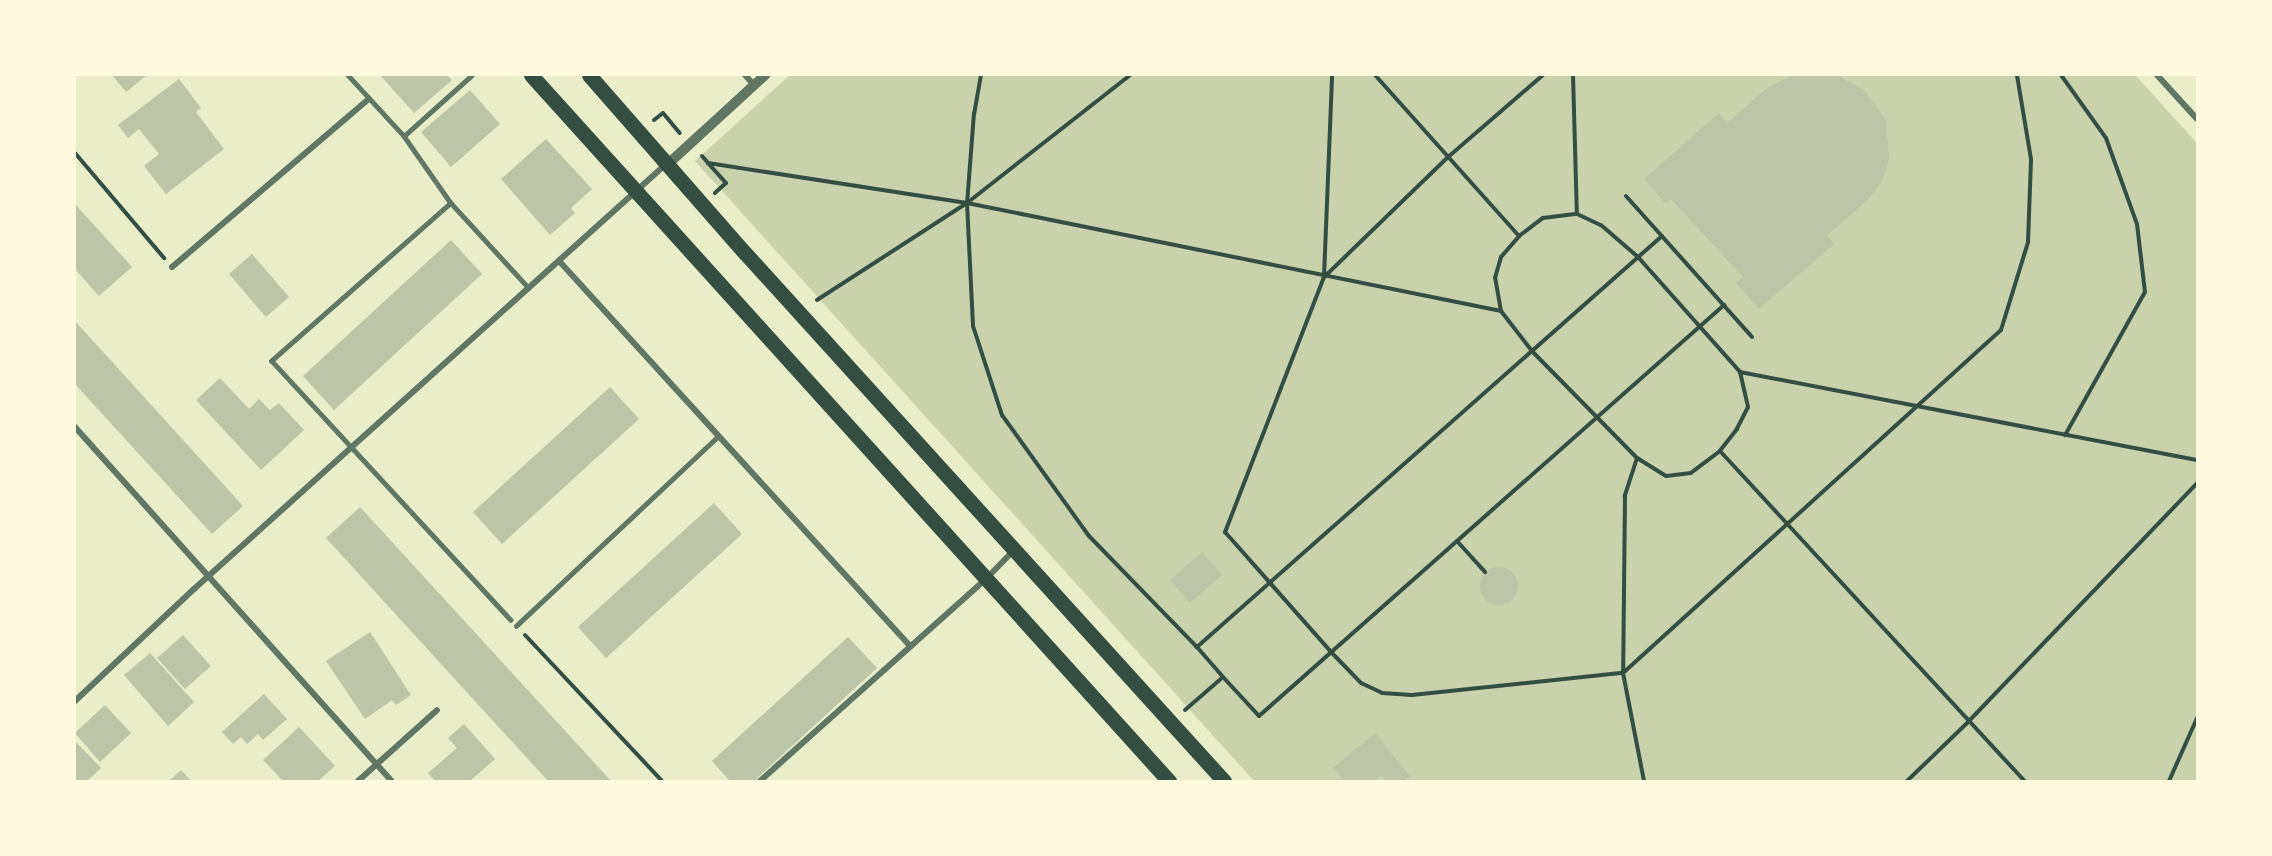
<!DOCTYPE html>
<html>
<head>
<meta charset="utf-8">
<style>
  body { margin:0 }
  #map { position:relative; width:2272px; height:856px; overflow:hidden; background:#e9edc9; font-family:"Alegreya Sans",sans-serif }
  div>[style] { position:absolute }
  .green>* { inset:0; background:#cad2ad }
  .building>* { inset:0; background:#bcc5a7 }
  .round { border-radius:50% }
  .path>* { height:4px; margin:-2px; padding:0 2px; transform-origin:2px; border-radius:2px; background:#344e41 }
  .service>* { height:4.5px; margin:-2.25px; padding:0 2.25px; transform-origin:2.25px; border-radius:2.25px; background:#617663 }
  .minor>* { height:6px; margin:-3px; padding:0 3px; transform-origin:3px; border-radius:3px; background:#617663 }
  .tertiary>* { height:10px; margin:-5px; padding:0 5px; transform-origin:5px; border-radius:5px; background:#617663 }
  .primary>* { height:15px; margin:-7.5px; padding:0 7.5px; transform-origin:7.5px; border-radius:7.5px; background:#344e41 }
  span { translate:-50% -50%; white-space:nowrap; text-align:center; line-height:1.15; -webkit-text-stroke:4.5px #fefae0; paint-order:stroke }
  .frame { position:absolute; inset:0; border:76px solid #fefae0; pointer-events:none }
</style>
</head>
<body>
<div id="map">
  <div class="green">
    <i style="clip-path:polygon(790px 75px,2135px 75px,2197px 143px,2197px 781px,1254px 781px,695px 161px)"></i>
  </div>
  <div class="building">
    <i style="clip-path:polygon(112px 75px,147px 75px,126px 92px)"></i>
    <i style="clip-path:polygon(380px 75px,447px 75px,452px 80px,414px 113px)"></i>
    <i style="clip-path:polygon(1793px 75px,1837px 75px,1865px 91px,1886px 120px,1889px 159px,1882px 181px,1868px 200px,1827px 235px,1834px 244px,1759px 309px,1736px 283px,1743px 277px,1671px 199px,1666px 204px,1644px 179px,1719px 113px,1727px 123px,1767px 88px)"></i>
    <i style="clip-path:polygon(179px 79px,201px 108px,196px 112px,224px 149px,166px 194px,144px 166px,159px 154px,139px 129px,128px 138px,118px 125px)"></i>
    <i style="clip-path:polygon(470px 90px,500px 124px,451px 167px,421px 132px)"></i>
    <i style="clip-path:polygon(546px 139px,592px 189px,571px 208px,575px 213px,550px 235px,501px 179px)"></i>
    <i style="clip-path:polygon(75px 204px,132px 267px,99px 296px,75px 269px)"></i>
    <i style="clip-path:polygon(451px 240px,482px 274px,334px 410px,303px 376px)"></i>
    <i style="clip-path:polygon(252px 254px,289px 297px,266px 317px,229px 274px)"></i>
    <i style="clip-path:polygon(75px 321px,243px 506px,212px 534px,75px 384px)"></i>
    <i style="clip-path:polygon(220px 378px,249px 409px,259px 399px,270px 410px,279px 403px,304px 430px,261px 470px,196px 400px)"></i>
    <i style="clip-path:polygon(610px 387px,639px 419px,502px 544px,473px 512px)"></i>
    <i style="clip-path:polygon(714px 503px,742px 534px,606px 658px,578px 627px)"></i>
    <i style="clip-path:polygon(360px 507px,611px 781px,548px 781px,326px 538px)"></i>
    <i style="clip-path:polygon(1202px 552px,1222px 575px,1190px 603px,1170px 580px)"></i>
    <i class="round" style="left:1480px;top:567px;width:38px;height:38px"></i>
    <i style="clip-path:polygon(370px 632px,411px 695px,396px 705px,392px 700px,365px 719px,326px 661px)"></i>
    <i style="clip-path:polygon(183px 635px,211px 666px,185px 689px,157px 658px)"></i>
    <i style="clip-path:polygon(848px 637px,877px 668px,754px 781px,730px 781px,712px 761px)"></i>
    <i style="clip-path:polygon(150px 653px,194px 702px,168px 726px,124px 675px)"></i>
    <i style="clip-path:polygon(264px 694px,287px 719px,263px 740px,258px 734px,247px 744px,241px 737px,233px 744px,222px 732px)"></i>
    <i style="clip-path:polygon(105px 705px,131px 733px,100px 762px,75px 733px)"></i>
    <i style="clip-path:polygon(464px 724px,495px 759px,470px 781px,435px 781px,428px 773px,457px 748px,448px 738px)"></i>
    <i style="clip-path:polygon(299px 727px,335px 766px,318px 781px,283px 781px,263px 760px)"></i>
    <i style="clip-path:polygon(1375px 733px,1410px 776px,1404px 781px,1386px 781px,1381px 775px,1374px 781px,1344px 781px,1333px 768px)"></i>
    <i style="clip-path:polygon(75px 741px,101px 768px,87px 781px,75px 781px)"></i>
    <i style="clip-path:polygon(181px 770px,191px 781px,169px 781px)"></i>
  </div>
  <div class="path">
    <i style="left:981px;top:75px;width:39px;rotate:100deg"></i>
    <i style="left:974px;top:113px;width:90px;rotate:94.4deg"></i>
    <i style="left:967px;top:203px;width:123px;rotate:87.2deg"></i>
    <i style="left:973px;top:326px;width:94px;rotate:72deg"></i>
    <i style="left:1002px;top:415px;width:149px;rotate:54.3deg"></i>
    <i style="left:1089px;top:536px;width:155px;rotate:45.8deg"></i>
    <i style="left:1375px;top:75px;width:216px;rotate:48.2deg"></i>
    <i style="left:1543px;top:75px;width:125px;rotate:139.2deg"></i>
    <i style="left:1448px;top:157px;width:173px;rotate:135.9deg"></i>
    <i style="left:1324px;top:277px;width:274px;rotate:111.2deg"></i>
    <i style="left:1225px;top:532px;width:160px;rotate:48.5deg"></i>
    <i style="left:1331px;top:652px;width:43px;rotate:45.9deg"></i>
    <i style="left:1361px;top:683px;width:23px;rotate:25deg"></i>
    <i style="left:1382px;top:693px;width:30px;rotate:4deg"></i>
    <i style="left:1412px;top:695px;width:212px;rotate:-6deg"></i>
    <i style="left:1623px;top:673px;width:510px;rotate:-42.22deg"></i>
    <i style="left:2001px;top:330px;width:92px;rotate:-72.9deg"></i>
    <i style="left:2028px;top:242px;width:83px;rotate:-87.9deg"></i>
    <i style="left:2031px;top:159px;width:85px;rotate:-99.5deg"></i>
    <i style="left:1573px;top:75px;width:139px;rotate:88.4deg"></i>
    <i style="left:2061px;top:75px;width:77px;rotate:54.5deg"></i>
    <i style="left:2106px;top:138px;width:91px;rotate:70.2deg"></i>
    <i style="left:2137px;top:224px;width:68px;rotate:83.3deg"></i>
    <i style="left:2145px;top:292px;width:164px;rotate:119.2deg"></i>
    <i style="left:654px;top:120px;width:11px;rotate:-38deg"></i>
    <i style="left:663px;top:113px;width:26px;rotate:50deg"></i>
    <i style="left:75px;top:153px;width:138px;rotate:49.7deg"></i>
    <i style="left:702px;top:156px;width:9px;rotate:49deg"></i>
    <i style="left:708px;top:163px;width:262px;rotate:8.8deg"></i>
    <i style="left:967px;top:203px;width:545px;rotate:11.43deg"></i>
    <i style="left:708px;top:163px;width:27px;rotate:48deg"></i>
    <i style="left:726px;top:183px;width:15px;rotate:138deg"></i>
    <i style="left:1626px;top:196px;width:189px;rotate:48.2deg"></i>
    <i style="left:1577px;top:214px;width:26px;rotate:25deg"></i>
    <i style="left:1601px;top:225px;width:49px;rotate:40.9deg"></i>
    <i style="left:1638px;top:257px;width:154px;rotate:48.4deg"></i>
    <i style="left:1740px;top:372px;width:36px;rotate:77deg"></i>
    <i style="left:1748px;top:407px;width:25px;rotate:117deg"></i>
    <i style="left:1737px;top:429px;width:28px;rotate:128deg"></i>
    <i style="left:1720px;top:451px;width:36px;rotate:143deg"></i>
    <i style="left:1691px;top:473px;width:25px;rotate:173deg"></i>
    <i style="left:1666px;top:476px;width:34px;rotate:-148deg"></i>
    <i style="left:1637px;top:458px;width:150px;rotate:-134.5deg"></i>
    <i style="left:1532px;top:351px;width:51px;rotate:-127.8deg"></i>
    <i style="left:1501px;top:311px;width:34px;rotate:-100deg"></i>
    <i style="left:1495px;top:278px;width:22px;rotate:-74deg"></i>
    <i style="left:1501px;top:257px;width:28px;rotate:-49deg"></i>
    <i style="left:1519px;top:236px;width:30px;rotate:-37deg"></i>
    <i style="left:1543px;top:218px;width:34px;rotate:-7deg"></i>
    <i style="left:1662px;top:236px;width:621px;rotate:138.53deg"></i>
    <i style="left:1197px;top:647px;width:40px;rotate:49deg"></i>
    <i style="left:1223px;top:677px;width:53px;rotate:47.3deg"></i>
    <i style="left:1259px;top:716px;width:621px;rotate:-41.47deg"></i>
    <i style="left:1324px;top:277px;width:202px;rotate:-87.7deg"></i>
    <i style="left:817px;top:300px;width:179px;rotate:-32.9deg"></i>
    <i style="left:967px;top:203px;width:207px;rotate:-38.1deg"></i>
    <i style="left:1740px;top:372px;width:465px;rotate:10.9deg"></i>
    <i style="left:1720px;top:451px;width:449px;rotate:47.3deg"></i>
    <i style="left:1637px;top:458px;width:40px;rotate:108deg"></i>
    <i style="left:1625px;top:496px;width:177px;rotate:90.6deg"></i>
    <i style="left:1623px;top:673px;width:110px;rotate:79deg"></i>
    <i style="left:1457px;top:541px;width:42px;rotate:47.9deg"></i>
    <i style="left:525px;top:635px;width:200px;rotate:46.8deg"></i>
    <i style="left:1185px;top:710px;width:50px;rotate:-41deg"></i>
    <i style="left:1907px;top:781px;width:85px;rotate:-44deg"></i>
    <i style="left:1968px;top:722px;width:331px;rotate:-46.2deg"></i>
    <i style="left:2169px;top:781px;width:69px;rotate:-66deg"></i>
  </div>
  <div class="service">
    <i style="left:348px;top:75px;width:83px;rotate:47.4deg"></i>
    <i style="left:404px;top:136px;width:82px;rotate:55deg"></i>
    <i style="left:451px;top:203px;width:115px;rotate:47.5deg"></i>
    <i style="left:404px;top:136px;width:91px;rotate:-41.9deg"></i>
    <i style="left:451px;top:203px;width:239px;rotate:138.6deg"></i>
    <i style="left:272px;top:361px;width:352px;rotate:47.3deg"></i>
    <i style="left:516px;top:626px;width:277px;rotate:-43.2deg"></i>
  </div>
  <div class="minor">
    <i style="left:745px;top:75px;width:13px;rotate:48deg"></i>
    <i style="left:2157px;top:75px;width:59px;rotate:47.7deg"></i>
    <i style="left:560px;top:262px;width:520px;rotate:47.65deg"></i>
    <i style="left:172px;top:267px;width:259px;rotate:-40.5deg"></i>
    <i style="left:75px;top:427px;width:475px;rotate:48.2deg"></i>
    <i style="left:75px;top:701px;width:163px;rotate:-43.3deg"></i>
    <i style="left:194px;top:589px;width:634px;rotate:-41.99deg"></i>
    <i style="left:358px;top:781px;width:106px;rotate:-41.9deg"></i>
    <i style="left:760px;top:781px;width:303px;rotate:-41.8deg"></i>
    <i style="left:986px;top:579px;width:40px;rotate:-46deg"></i>
  </div>
  <div class="tertiary">
    <i style="left:668px;top:164px;width:132px;rotate:-42.5deg"></i>
  </div>
  <div class="primary">
    <i style="left:531px;top:75px;width:952px;rotate:47.9deg"></i>
    <i style="left:589px;top:75px;width:237px;rotate:48.8deg"></i>
    <i style="left:745px;top:253px;width:713px;rotate:47.79deg"></i>
  </div>
  <div class="frame"></div>
</div>
</body>
</html>
